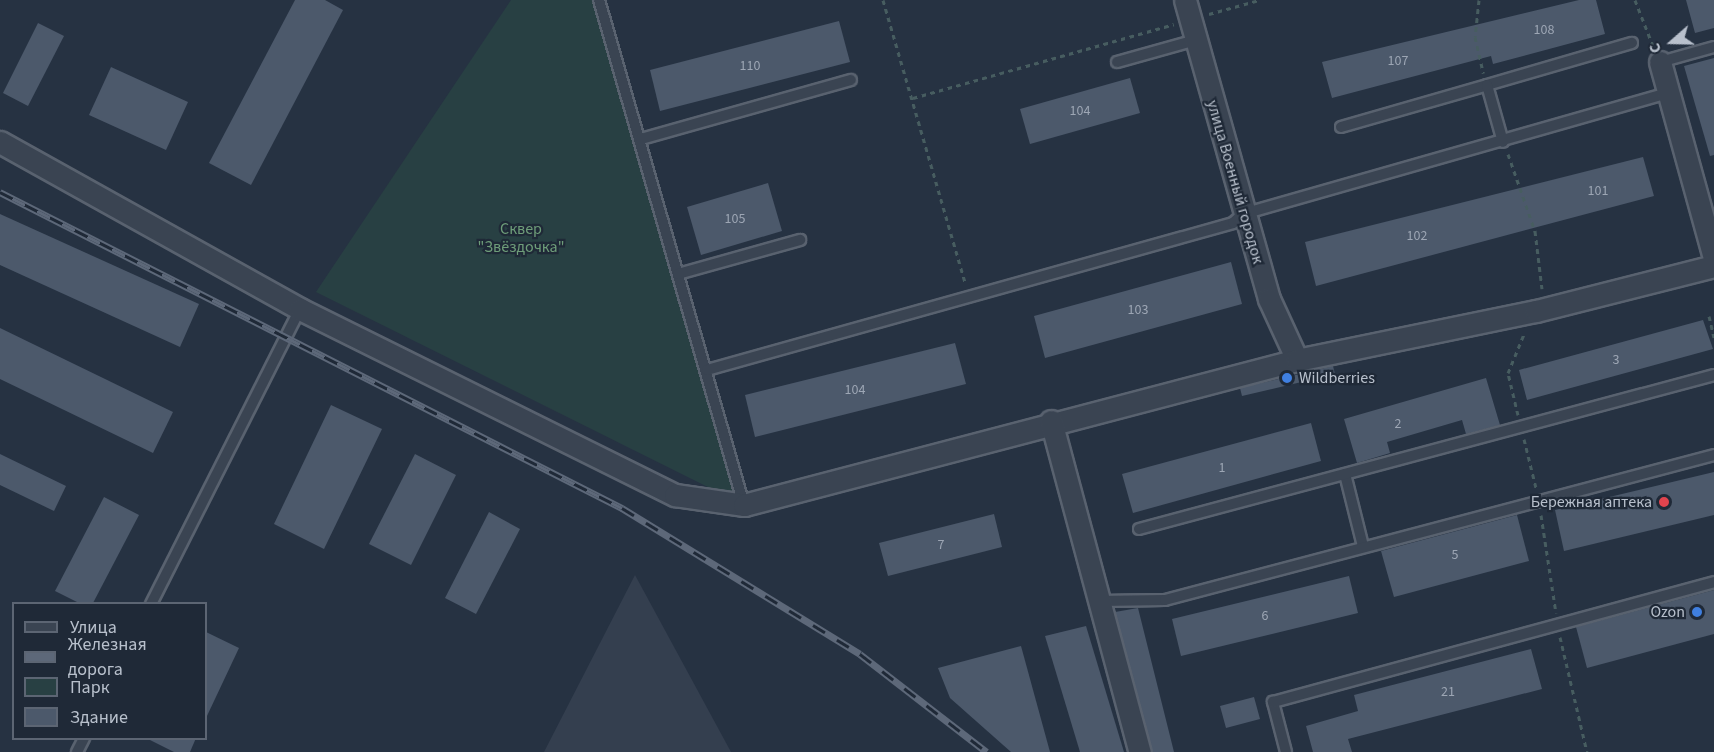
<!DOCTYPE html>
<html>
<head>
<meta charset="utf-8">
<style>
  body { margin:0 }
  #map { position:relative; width:1714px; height:752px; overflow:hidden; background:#263242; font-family:"Source Sans 3",sans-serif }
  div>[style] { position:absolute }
  .airport>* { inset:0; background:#343f4f }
  .green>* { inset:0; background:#284043 }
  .building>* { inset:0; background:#4c596b }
  .path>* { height:3px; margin-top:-1.5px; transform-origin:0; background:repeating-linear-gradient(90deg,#475d60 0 4.5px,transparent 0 9px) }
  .roads { filter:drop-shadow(2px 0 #59626f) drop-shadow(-2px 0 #59626f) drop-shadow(0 2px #59626f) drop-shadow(0 -2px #59626f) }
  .service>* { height:10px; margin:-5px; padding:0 5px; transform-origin:5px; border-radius:5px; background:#3a4452 }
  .minor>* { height:21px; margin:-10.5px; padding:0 10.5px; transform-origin:10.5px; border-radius:10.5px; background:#3a4452 }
  .rail>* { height:7px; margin-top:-3.5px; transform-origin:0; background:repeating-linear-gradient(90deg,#1f2937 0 14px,#5d6879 0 28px); box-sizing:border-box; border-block:2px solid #5d6879 }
  .dots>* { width:16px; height:16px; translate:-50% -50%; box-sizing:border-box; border:3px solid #1f2937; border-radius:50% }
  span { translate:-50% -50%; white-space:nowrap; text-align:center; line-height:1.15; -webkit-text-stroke:4.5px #1f2937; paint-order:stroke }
  .number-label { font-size:14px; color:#9da6b4 }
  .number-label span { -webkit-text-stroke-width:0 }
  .street-label { font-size:16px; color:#b8c0cc }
  .park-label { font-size:16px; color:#6e9d79 }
  .poi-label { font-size:16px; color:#b8c0cc }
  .left { translate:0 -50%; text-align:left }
  .right { translate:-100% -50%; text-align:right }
  .legend { position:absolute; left:12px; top:602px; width:195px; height:138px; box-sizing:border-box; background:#1f2937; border:2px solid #5c6573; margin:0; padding:8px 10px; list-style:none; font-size:18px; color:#b8c0cc }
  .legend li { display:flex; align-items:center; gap:12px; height:30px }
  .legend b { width:30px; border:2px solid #5c6573 }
  .north { position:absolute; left:1642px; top:12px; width:60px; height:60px; -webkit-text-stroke:4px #1f2937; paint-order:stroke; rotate:250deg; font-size:16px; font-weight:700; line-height:24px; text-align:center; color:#b8c0cc }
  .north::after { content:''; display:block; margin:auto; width:21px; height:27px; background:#b8c0cc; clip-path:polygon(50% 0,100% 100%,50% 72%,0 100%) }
</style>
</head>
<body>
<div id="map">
  <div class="airport">
    <i style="clip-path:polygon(635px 575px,731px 752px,544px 752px)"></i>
  </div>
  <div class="green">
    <i style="clip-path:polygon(511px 0,599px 0,744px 505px,316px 292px)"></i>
  </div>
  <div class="building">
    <i style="clip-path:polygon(295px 0,325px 0,343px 10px,251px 185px,209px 163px)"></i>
    <i style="clip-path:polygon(1579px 0,1596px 0,1605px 34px,1493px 64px,1491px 56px,1332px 98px,1322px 62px)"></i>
    <i style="clip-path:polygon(1686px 0,1714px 0,1714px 28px,1695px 33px)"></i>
    <i style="clip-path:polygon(839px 21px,850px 62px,660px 111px,650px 70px)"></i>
    <i style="clip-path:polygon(38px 23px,64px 36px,28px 106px,3px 93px)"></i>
    <i style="clip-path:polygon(1714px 58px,1714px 155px,1710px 156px,1684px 66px)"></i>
    <i style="clip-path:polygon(111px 67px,188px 102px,166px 150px,89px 115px)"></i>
    <i style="clip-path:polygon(1130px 78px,1140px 113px,1030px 144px,1020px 109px)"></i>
    <i style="clip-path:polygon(1643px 157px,1654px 196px,1316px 286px,1305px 242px)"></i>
    <i style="clip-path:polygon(768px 183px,782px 231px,701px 255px,687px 207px)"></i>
    <i style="clip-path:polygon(0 214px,199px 304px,180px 347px,0 265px)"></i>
    <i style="clip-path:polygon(1231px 262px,1242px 304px,1045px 358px,1034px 316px)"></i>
    <i style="clip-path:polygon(1703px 320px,1713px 349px,1527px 400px,1519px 370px)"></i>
    <i style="clip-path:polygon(0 328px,173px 412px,153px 453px,0 379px)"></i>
    <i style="clip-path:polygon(955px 343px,966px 384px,755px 437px,745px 395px)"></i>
    <i style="clip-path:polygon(1333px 366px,1335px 374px,1242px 396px,1240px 388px)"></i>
    <i style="clip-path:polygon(1486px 378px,1500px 425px,1466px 434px,1462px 420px,1387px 442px,1390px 453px,1357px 463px,1344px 419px)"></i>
    <i style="clip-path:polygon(331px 405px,382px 429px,324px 549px,274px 524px)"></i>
    <i style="clip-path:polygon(1311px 423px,1321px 461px,1133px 513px,1122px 474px)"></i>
    <i style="clip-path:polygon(0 454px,66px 486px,54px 511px,0 485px)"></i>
    <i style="clip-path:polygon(415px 454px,456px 475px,411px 565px,369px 544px)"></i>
    <i style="clip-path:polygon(1714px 472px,1714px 515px,1564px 551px,1555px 510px)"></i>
    <i style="clip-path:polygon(104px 497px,139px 515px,93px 603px,79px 603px,55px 591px)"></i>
    <i style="clip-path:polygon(489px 512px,520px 529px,476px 614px,445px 598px)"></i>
    <i style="clip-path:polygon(994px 514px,1002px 547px,888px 576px,879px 543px)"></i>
    <i style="clip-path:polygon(1517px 515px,1529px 561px,1394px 597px,1381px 551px)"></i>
    <i style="clip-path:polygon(1349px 576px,1358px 613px,1181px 656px,1172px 619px)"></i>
    <i style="clip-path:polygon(1714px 590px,1714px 634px,1587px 668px,1576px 627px)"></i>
    <i style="clip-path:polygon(1138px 608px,1174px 752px,1152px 752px,1115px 612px)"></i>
    <i style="clip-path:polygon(1086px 626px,1124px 752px,1080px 752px,1045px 636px)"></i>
    <i style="clip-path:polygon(206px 632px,239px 648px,206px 718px)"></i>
    <i style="clip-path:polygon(1021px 646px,1050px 752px,1011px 752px,950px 698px,938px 668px)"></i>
    <i style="clip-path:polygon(1531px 649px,1542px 689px,1348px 739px,1352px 752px,1313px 752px,1306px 726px,1358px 711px,1354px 695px)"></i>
    <i style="clip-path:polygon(1254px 697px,1260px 719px,1226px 728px,1220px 706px)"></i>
    <i style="clip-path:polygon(146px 738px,196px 738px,190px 752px,174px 752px)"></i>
  </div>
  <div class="path">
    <i style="left:883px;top:0;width:295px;rotate:73.8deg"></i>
    <i style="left:1479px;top:0;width:37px;rotate:96deg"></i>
    <i style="left:1475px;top:37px;width:37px;rotate:77deg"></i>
    <i style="left:1635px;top:0;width:49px;rotate:68.6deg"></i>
    <i style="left:1209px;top:14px;width:52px;rotate:-15.6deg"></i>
    <i style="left:913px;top:98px;width:271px;rotate:-15.8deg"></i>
    <i style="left:1508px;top:154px;width:82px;rotate:70.7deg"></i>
    <i style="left:1535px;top:231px;width:58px;rotate:83.1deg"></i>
    <i style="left:1709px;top:316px;width:22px;rotate:77deg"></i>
    <i style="left:1518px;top:415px;width:43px;rotate:-103.4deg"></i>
    <i style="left:1508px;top:373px;width:42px;rotate:-67.7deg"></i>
    <i style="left:1524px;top:439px;width:50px;rotate:76.2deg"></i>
    <i style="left:1541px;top:515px;width:99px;rotate:81.3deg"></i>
    <i style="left:1560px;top:637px;width:118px;rotate:76.8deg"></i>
  </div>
  <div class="roads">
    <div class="service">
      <i style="left:599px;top:0;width:525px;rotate:73.98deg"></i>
      <i style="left:1117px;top:62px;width:82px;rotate:-15.6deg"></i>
      <i style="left:1660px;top:62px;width:56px;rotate:-15.5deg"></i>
      <i style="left:1487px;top:85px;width:151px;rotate:-16.2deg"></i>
      <i style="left:1341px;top:127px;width:152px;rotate:-16deg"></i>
      <i style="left:1487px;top:85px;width:59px;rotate:74.3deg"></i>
      <i style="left:641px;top:139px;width:218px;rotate:-15.7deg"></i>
      <i style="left:678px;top:274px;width:127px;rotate:-15.6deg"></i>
      <i style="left:707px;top:370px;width:546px;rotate:-15.61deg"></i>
      <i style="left:1233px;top:223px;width:13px;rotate:-42deg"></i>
      <i style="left:1243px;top:214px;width:439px;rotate:-15.9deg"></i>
      <i style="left:1345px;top:474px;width:74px;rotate:76deg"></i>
      <i style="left:1139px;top:529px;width:595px;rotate:-14.99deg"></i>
      <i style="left:1099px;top:601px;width:66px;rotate:-0.9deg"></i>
      <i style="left:1165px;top:600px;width:568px;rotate:-14.79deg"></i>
      <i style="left:151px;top:604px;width:330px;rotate:-63.2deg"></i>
      <i style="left:77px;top:752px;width:16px;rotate:-63deg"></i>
      <i style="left:1286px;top:752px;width:52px;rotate:-104.6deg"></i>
      <i style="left:1273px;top:702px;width:457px;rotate:-15.2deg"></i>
    </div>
    <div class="minor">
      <i style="left:1185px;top:0;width:311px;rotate:74.3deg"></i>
      <i style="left:1269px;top:299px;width:67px;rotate:65.3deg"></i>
      <i style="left:1660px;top:62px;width:203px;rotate:74.6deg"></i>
      <i style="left:0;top:142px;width:343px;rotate:29.1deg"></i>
      <i style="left:300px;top:309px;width:419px;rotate:26.4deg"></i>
      <i style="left:675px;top:495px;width:70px;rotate:8.2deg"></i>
      <i style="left:744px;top:505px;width:572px;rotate:-14.69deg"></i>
      <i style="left:1297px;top:360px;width:244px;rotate:-11.6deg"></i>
      <i style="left:1536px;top:311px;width:184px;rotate:-14.2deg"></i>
      <i style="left:1051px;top:421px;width:343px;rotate:75deg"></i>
    </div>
  </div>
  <div class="rail">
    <i style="left:0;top:192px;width:698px;rotate:26.93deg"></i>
    <i style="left:622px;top:508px;width:279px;rotate:31.5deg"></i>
    <i style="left:860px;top:654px;width:160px;rotate:37.7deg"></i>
  </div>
  <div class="dots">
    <i style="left:1287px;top:378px;background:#3f7fe0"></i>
    <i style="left:1664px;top:502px;background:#e0444e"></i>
    <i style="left:1697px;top:612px;background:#3f7fe0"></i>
  </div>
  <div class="number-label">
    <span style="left:1544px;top:30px">108</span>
    <span style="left:1398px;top:61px">107</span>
    <span style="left:750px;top:66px">110</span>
    <span style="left:1080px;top:111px">104</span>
    <span style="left:1598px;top:191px">101</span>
    <span style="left:735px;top:219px">105</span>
    <span style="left:1417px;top:236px">102</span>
    <span style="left:1138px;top:310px">103</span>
    <span style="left:1616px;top:360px">3</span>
    <span style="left:855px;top:390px">104</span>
    <span style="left:1398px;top:424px">2</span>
    <span style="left:1222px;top:468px">1</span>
    <span style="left:941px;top:545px">7</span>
    <span style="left:1455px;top:555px">5</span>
    <span style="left:1265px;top:616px">6</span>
    <span style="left:1448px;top:692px">21</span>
  </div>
  <div class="street-label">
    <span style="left:1235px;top:182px;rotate:74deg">улица Военный городок</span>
  </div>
  <div class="park-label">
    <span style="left:521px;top:238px">Сквер<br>"Звёздочка"</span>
  </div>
  <div class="poi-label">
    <span class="left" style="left:1299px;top:378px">Wildberries</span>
    <span class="right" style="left:1652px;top:502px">Бережная аптека</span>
    <span class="right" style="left:1685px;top:612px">Ozon</span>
  </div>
  <ul class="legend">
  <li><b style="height:8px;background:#3a4452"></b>Улица</li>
  <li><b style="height:8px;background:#5d6879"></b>Железная дорога</li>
  <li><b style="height:16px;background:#284043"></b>Парк</li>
  <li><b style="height:16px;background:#4c596b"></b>Здание</li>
  </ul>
  <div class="north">С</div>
</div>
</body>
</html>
